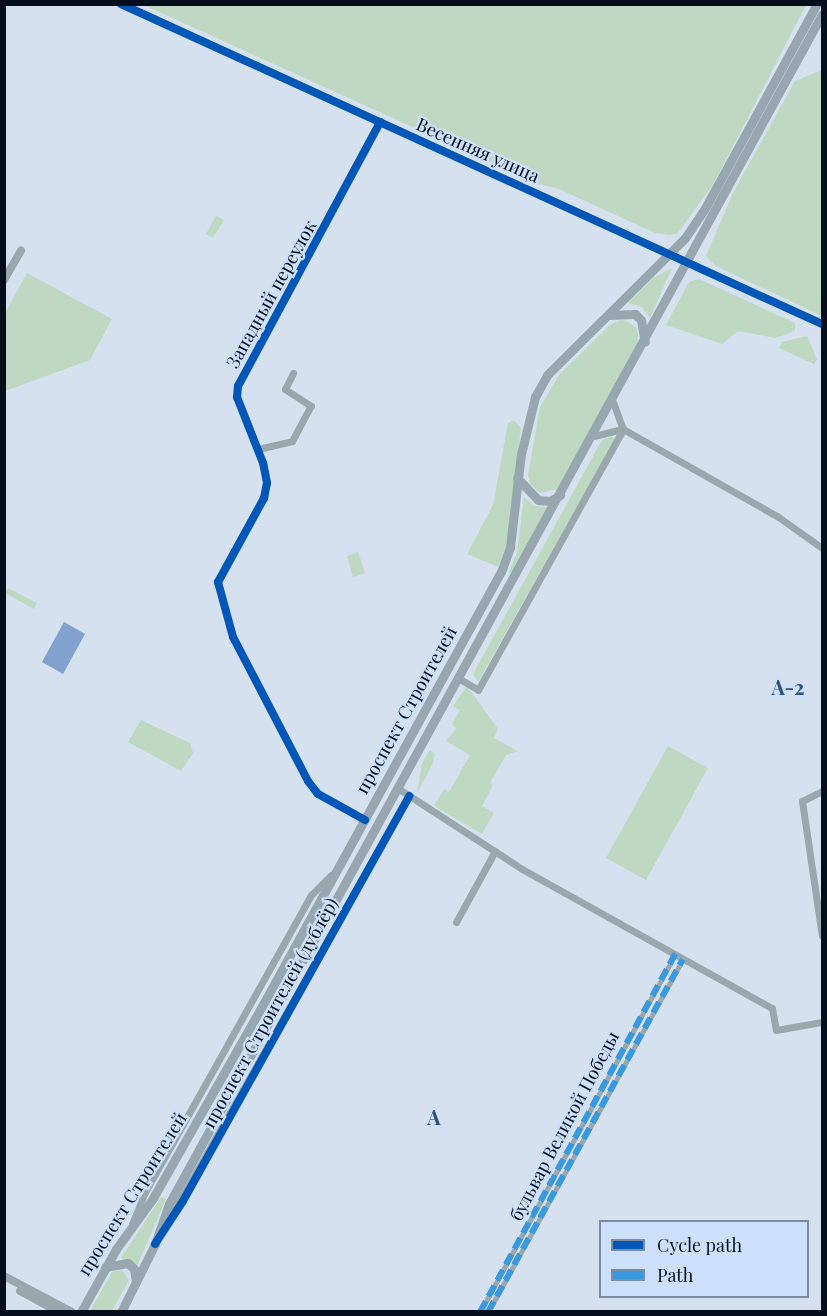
<!DOCTYPE html>
<html>
<head>
<meta charset="utf-8">
<style>
  body { margin:0 }
  #map { position:relative; width:827px; height:1316px; overflow:hidden; background:#d6e1f0; font-family:"Playfair Display",serif }
  div>[style] { position:absolute }
  .green>* { inset:0; background:#bed8c1 }
  .water>* { inset:0; background:#81a2cf }
  .pedestrian>* { height:5px; margin:-2.5px; padding:0 2.5px; transform-origin:2.5px; border-radius:2.5px; background:#9aa8ae }
  .minor>* { height:7px; margin:-3.5px; padding:0 3.5px; transform-origin:3.5px; border-radius:3.5px; background:#9aa8ae }
  .tertiary>* { height:8px; margin:-4px; padding:0 4px; transform-origin:4px; border-radius:4px; background:#9aa8ae }
  .secondary>* { height:9px; margin:-4.5px; padding:0 4.5px; transform-origin:4.5px; border-radius:4.5px; background:#98a7af }
  .quiet>* { height:6px; margin-top:-3px; transform-origin:0; background:repeating-linear-gradient(90deg,#3999df 0 12px,transparent 0 18px) }
  .cycleway>* { height:8px; margin:-4px; padding:0 4px; transform-origin:4px; border-radius:4px; background:#0057b8 }
  span { translate:-50% -50%; white-space:nowrap; text-align:center; line-height:1.15; -webkit-text-stroke:4.5px #cce0fb; paint-order:stroke }
  .street-label { font-size:18px; color:#040d1c }
  .neighbourhood-label { font-size:20px; color:#344f75; font-weight:700 }
  .frame { position:absolute; inset:0; border:6px solid #040d1c; pointer-events:none }
  .legend { position:absolute; left:599px; top:1220px; width:210px; height:78px; box-sizing:border-box; background:#cce0fb; border:2px solid #7c8ca2; margin:0; padding:8px 10px; list-style:none; font-size:18px; color:#040d1c }
  .legend li { display:flex; align-items:center; gap:12px; height:30px }
  .legend b { width:30px; border:2px solid #7c8ca2 }
</style>
</head>
<body>
<div id="map">
  <div class="green">
    <i style="clip-path:polygon(144px 5px,806px 5px,714px 183px,677px 234px,669px 235px,655px 233px,559px 189px,535px 183px)"></i>
    <i style="clip-path:polygon(822px 70px,822px 316px,716px 266px,706px 256px,733px 193px,795px 81px)"></i>
    <i style="clip-path:polygon(216px 216px,224px 220px,213px 238px,206px 234px)"></i>
    <i style="clip-path:polygon(672px 268px,650px 318px,642px 307px,628px 303px,653px 278px)"></i>
    <i style="clip-path:polygon(27px 273px,112px 319px,90px 360px,5px 391px,5px 313px)"></i>
    <i style="clip-path:polygon(699px 279px,795px 323px,795px 331px,776px 338px,738px 331px,722px 344px,666px 325px,689px 282px)"></i>
    <i style="clip-path:polygon(623px 319px,637px 328px,638px 341px,558px 489px,540px 493px,530px 484px,528px 475px,540px 407px,559px 375px,610px 325px)"></i>
    <i style="clip-path:polygon(807px 336px,817px 359px,814px 364px,779px 348px,782px 342px)"></i>
    <i style="clip-path:polygon(514px 420px,521px 428px,507px 544px,498px 567px,467px 554px,493px 505px,508px 423px)"></i>
    <i style="clip-path:polygon(612px 436px,615px 439px,478px 682px,473px 674px,602px 440px)"></i>
    <i style="clip-path:polygon(524px 497px,534px 506px,549px 507px,513px 573px,509px 572px,517px 552px)"></i>
    <i style="clip-path:polygon(358px 552px,365px 573px,353px 577px,347px 556px)"></i>
    <i style="clip-path:polygon(8px 588px,37px 603px,34px 609px,5px 593px)"></i>
    <i style="clip-path:polygon(467px 686px,498px 729px,494px 738px,518px 751px,506px 755px,490px 783px,493px 785px,482px 806px,494px 813px,482px 834px,434px 806px,444px 789px,449px 792px,470px 755px,446px 741px,457px 728px,452px 725px,460px 710px,453px 706px)"></i>
    <i style="clip-path:polygon(141px 720px,190px 743px,193px 753px,181px 771px,128px 742px)"></i>
    <i style="clip-path:polygon(668px 746px,708px 768px,646px 880px,606px 858px)"></i>
    <i style="clip-path:polygon(430px 750px,435px 754px,432px 765px,417px 793px,422px 763px)"></i>
    <i style="clip-path:polygon(161px 1197px,166px 1199px,137px 1266px,121px 1258px)"></i>
    <i style="clip-path:polygon(122px 1270px,129px 1280px,112px 1311px,90px 1311px,112px 1272px)"></i>
  </div>
  <div class="water">
    <i style="clip-path:polygon(64px 622px,85px 634px,63px 674px,42px 662px)"></i>
  </div>
  <div class="pedestrian">
    <i style="left:480px;top:1312px;width:408px;rotate:-61.4deg"></i>
    <i style="left:488px;top:1312px;width:403px;rotate:-61.1deg"></i>
  </div>
  <div class="minor">
    <i style="left:613px;top:402px;width:29px;rotate:70deg"></i>
    <i style="left:623px;top:429px;width:177px;rotate:29.5deg"></i>
    <i style="left:777px;top:516px;width:55px;rotate:35.4deg"></i>
    <i style="left:594px;top:436px;width:30px;rotate:-14deg"></i>
    <i style="left:258px;top:449px;width:35px;rotate:-13deg"></i>
    <i style="left:292px;top:441px;width:40px;rotate:-62deg"></i>
    <i style="left:311px;top:406px;width:31px;rotate:-147deg"></i>
    <i style="left:285px;top:389px;width:18px;rotate:-63deg"></i>
    <i style="left:460px;top:679px;width:21px;rotate:31deg"></i>
    <i style="left:478px;top:690px;width:299px;rotate:-60.9deg"></i>
    <i style="left:399px;top:789px;width:147px;rotate:33deg"></i>
    <i style="left:522px;top:869px;width:286px;rotate:29.1deg"></i>
    <i style="left:772px;top:1008px;width:22px;rotate:80deg"></i>
    <i style="left:776px;top:1030px;width:47px;rotate:-9.9deg"></i>
    <i style="left:822px;top:791px;width:22px;rotate:153deg"></i>
    <i style="left:802px;top:801px;width:136px;rotate:81.6deg"></i>
    <i style="left:365px;top:820px;width:54px;rotate:-151deg"></i>
    <i style="left:318px;top:794px;width:16px;rotate:-128deg"></i>
    <i style="left:308px;top:781px;width:162px;rotate:-117.5deg"></i>
    <i style="left:233px;top:637px;width:57px;rotate:-105.3deg"></i>
    <i style="left:218px;top:582px;width:96px;rotate:-61.3deg"></i>
    <i style="left:264px;top:498px;width:15px;rotate:-79deg"></i>
    <i style="left:267px;top:483px;width:20px;rotate:-101deg"></i>
    <i style="left:263px;top:463px;width:71px;rotate:-111.5deg"></i>
    <i style="left:237px;top:397px;width:11px;rotate:-85deg"></i>
    <i style="left:238px;top:386px;width:300px;rotate:-61.7deg"></i>
    <i style="left:456px;top:922px;width:81px;rotate:-61.2deg"></i>
    <i style="left:132px;top:1224px;width:35px;rotate:-68deg"></i>
    <i style="left:145px;top:1192px;width:340px;rotate:-60.8deg"></i>
    <i style="left:311px;top:895px;width:28px;rotate:-45deg"></i>
    <i style="left:161px;top:1234px;width:503px;rotate:-60.48deg"></i>
  </div>
  <div class="tertiary">
    <i style="left:121px;top:4px;width:771px;rotate:24.54deg"></i>
    <i style="left:4px;top:280px;width:34px;rotate:-60deg"></i>
    <i style="left:4px;top:1276px;width:77px;rotate:27.9deg"></i>
    <i style="left:20px;top:1291px;width:44px;rotate:28.3deg"></i>
  </div>
  <div class="secondary">
    <i style="left:609px;top:315px;width:26px;rotate:-2deg"></i>
    <i style="left:635px;top:314px;width:8px;rotate:45deg"></i>
    <i style="left:641px;top:320px;width:22px;rotate:80deg"></i>
    <i style="left:517px;top:478px;width:30px;rotate:46deg"></i>
    <i style="left:538px;top:500px;width:12px;rotate:5deg"></i>
    <i style="left:550px;top:501px;width:12px;rotate:-31deg"></i>
    <i style="left:105px;top:1267px;width:23px;rotate:-10deg"></i>
    <i style="left:128px;top:1263px;width:8px;rotate:45deg"></i>
    <i style="left:134px;top:1269px;width:13px;rotate:81deg"></i>
    <i style="left:81px;top:1312px;width:72px;rotate:-60.9deg"></i>
    <i style="left:116px;top:1249px;width:63px;rotate:-54deg"></i>
    <i style="left:153px;top:1198px;width:219px;rotate:-60.4deg"></i>
    <i style="left:261px;top:1008px;width:498px;rotate:-61.2deg"></i>
    <i style="left:501px;top:572px;width:27px;rotate:-70deg"></i>
    <i style="left:510px;top:547px;width:94px;rotate:-83.3deg"></i>
    <i style="left:521px;top:454px;width:59px;rotate:-76.2deg"></i>
    <i style="left:535px;top:397px;width:25px;rotate:-61deg"></i>
    <i style="left:547px;top:375px;width:194px;rotate:-44.8deg"></i>
    <i style="left:685px;top:238px;width:34px;rotate:-56deg"></i>
    <i style="left:704px;top:210px;width:235px;rotate:-61.3deg"></i>
    <i style="left:121px;top:1312px;width:76px;rotate:-63.4deg"></i>
    <i style="left:155px;top:1244px;width:42px;rotate:-70.7deg"></i>
    <i style="left:169px;top:1204px;width:1357px;rotate:-61.24deg"></i>
  </div>
  <div class="quiet">
    <i style="left:480px;top:1312px;width:408px;rotate:-61.4deg"></i>
    <i style="left:488px;top:1312px;width:403px;rotate:-61.1deg"></i>
  </div>
  <div class="cycleway">
    <i style="left:121px;top:4px;width:771px;rotate:24.54deg"></i>
    <i style="left:365px;top:820px;width:54px;rotate:-151deg"></i>
    <i style="left:318px;top:794px;width:16px;rotate:-128deg"></i>
    <i style="left:308px;top:781px;width:162px;rotate:-117.5deg"></i>
    <i style="left:233px;top:637px;width:57px;rotate:-105.3deg"></i>
    <i style="left:218px;top:582px;width:96px;rotate:-61.3deg"></i>
    <i style="left:264px;top:498px;width:15px;rotate:-79deg"></i>
    <i style="left:267px;top:483px;width:20px;rotate:-101deg"></i>
    <i style="left:263px;top:463px;width:71px;rotate:-111.5deg"></i>
    <i style="left:237px;top:397px;width:11px;rotate:-85deg"></i>
    <i style="left:238px;top:386px;width:300px;rotate:-61.7deg"></i>
    <i style="left:155px;top:1244px;width:51px;rotate:-56.9deg"></i>
    <i style="left:183px;top:1201px;width:464px;rotate:-60.8deg"></i>
  </div>
  <div class="street-label">
    <span style="left:478px;top:150px;rotate:24deg">Весенняя улица</span>
    <span style="left:271px;top:294px;rotate:-61deg">Западный переулок</span>
    <span style="left:406px;top:710px;rotate:-61deg">проспект Строителей</span>
    <span style="left:270px;top:1013px;rotate:-61deg">проспект Строителей (дублёр)</span>
    <span style="left:564px;top:1126px;rotate:-62deg">бульвар Великой Победы</span>
    <span style="left:132px;top:1194px;rotate:-58deg">проспект Строителей</span>
  </div>
  <div class="neighbourhood-label">
    <span style="left:788px;top:686px">А-2</span>
    <span style="left:434px;top:1116px">А</span>
  </div>
  <div class="frame"></div>
  <ul class="legend">
  <li><b style="height:8px;background:#0057b8"></b>Cycle path</li>
  <li><b style="height:8px;background:#3999df"></b>Path</li>
  </ul>
</div>
</body>
</html>
